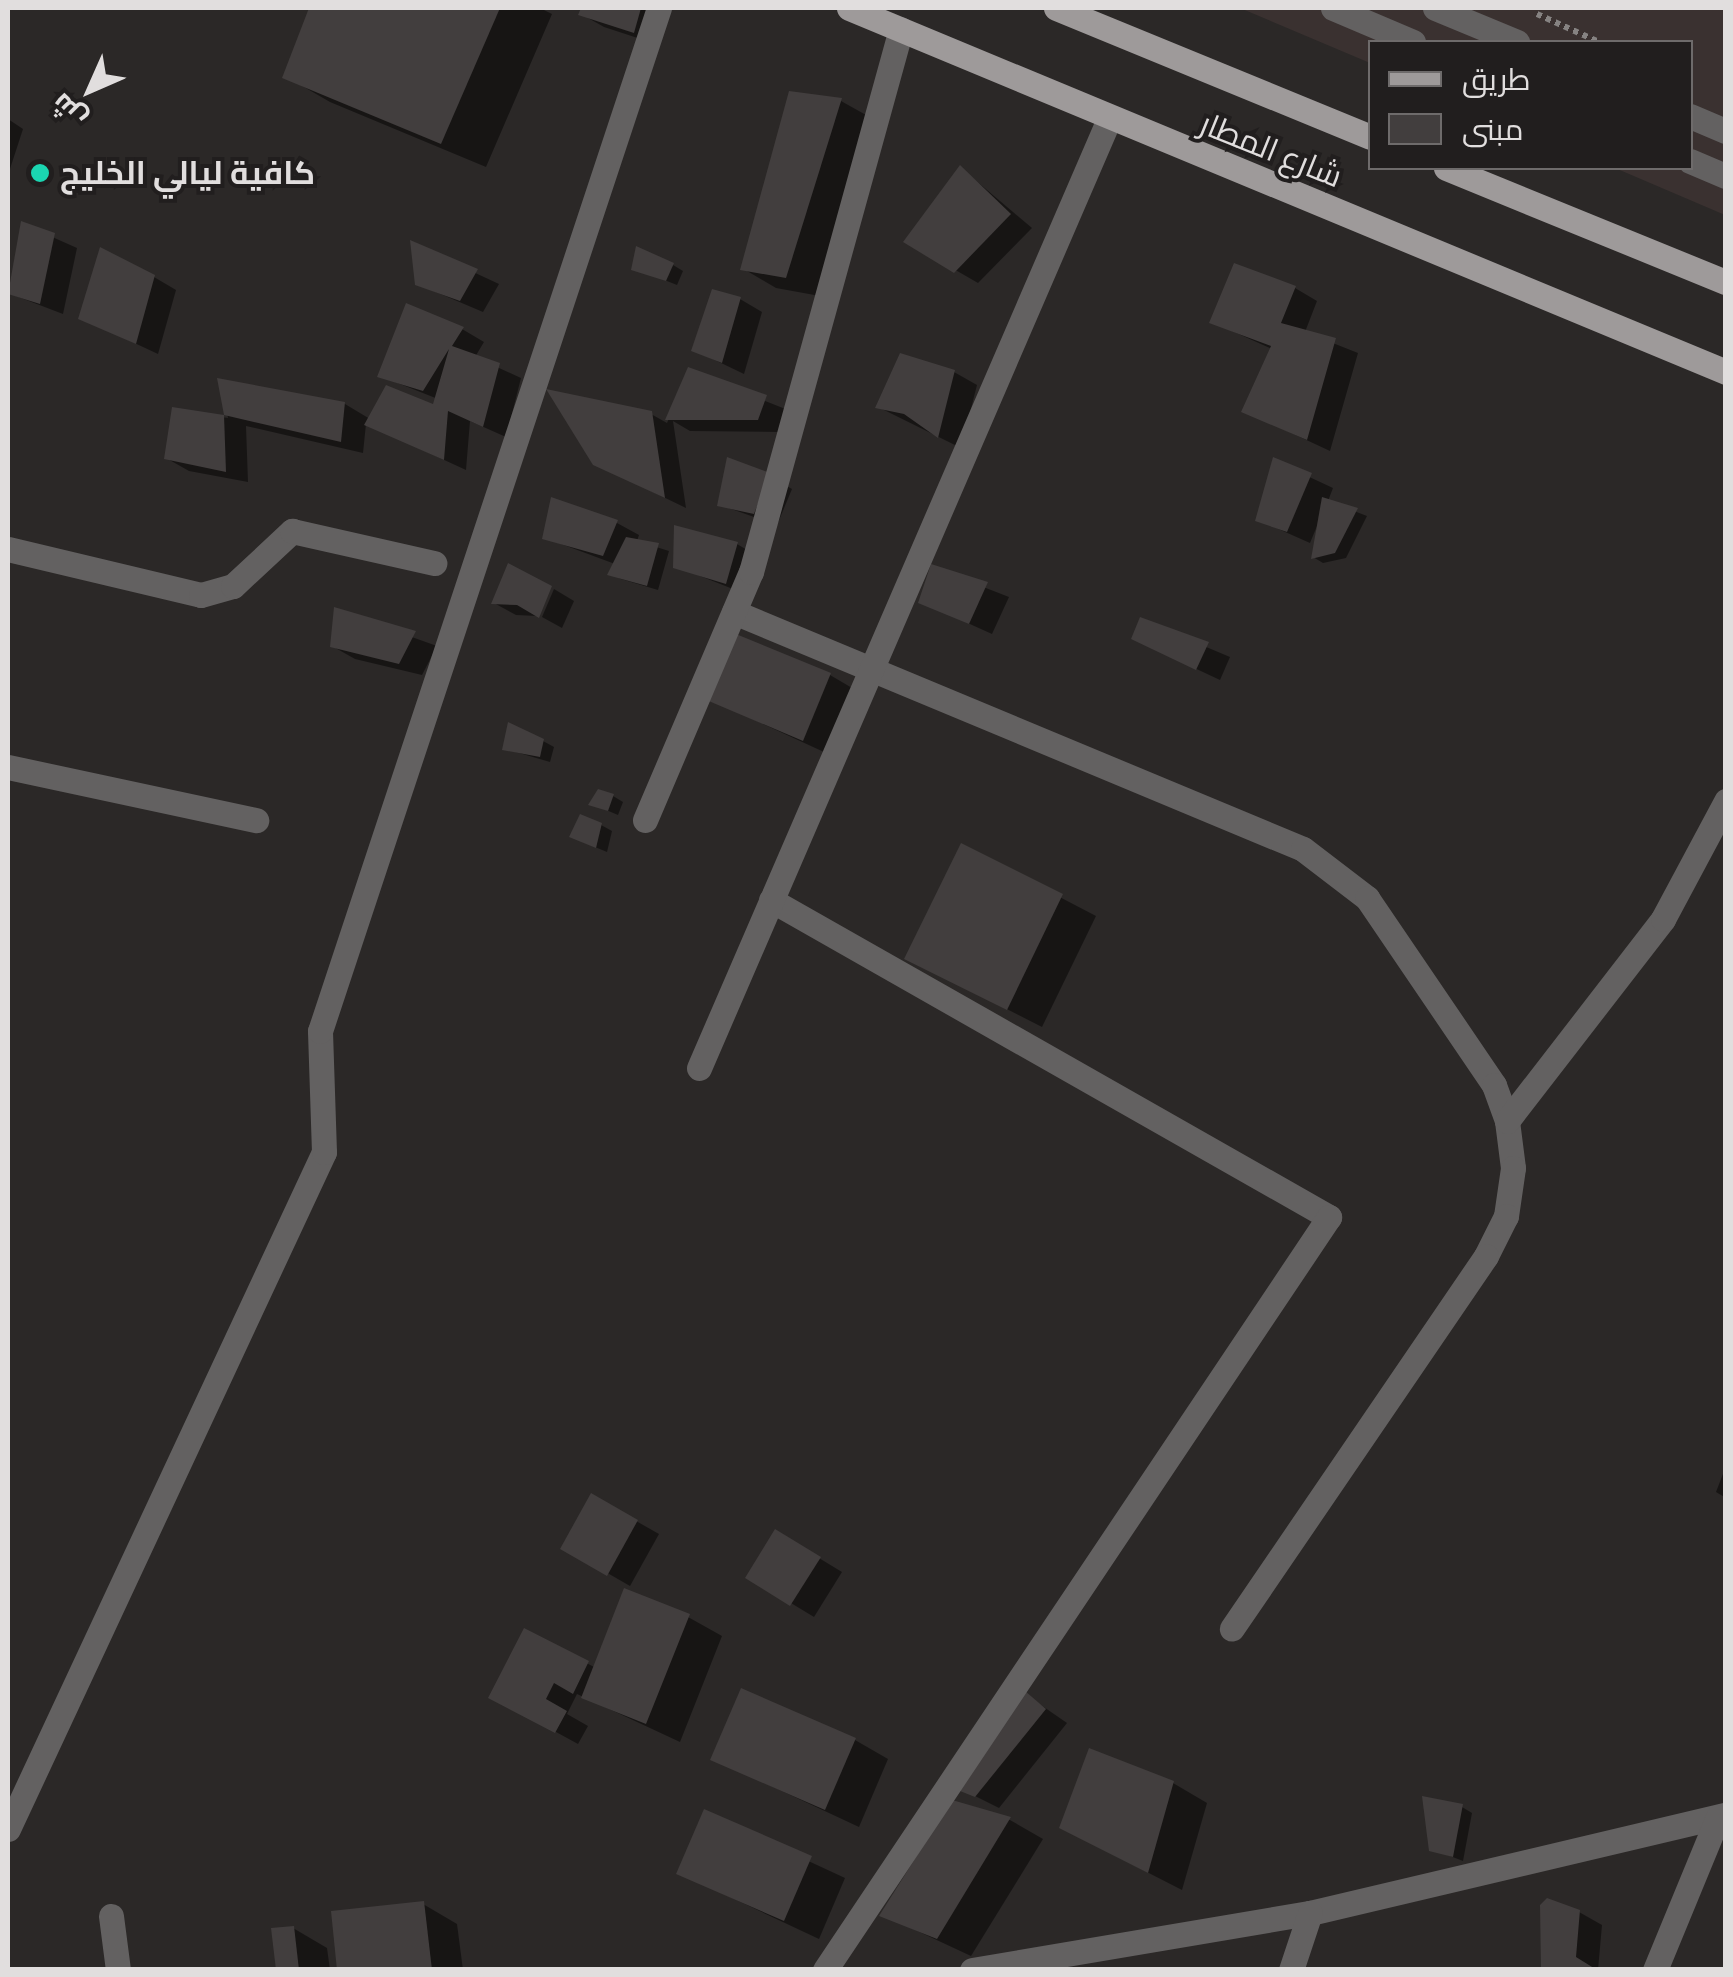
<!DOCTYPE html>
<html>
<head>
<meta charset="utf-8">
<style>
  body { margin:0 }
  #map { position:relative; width:1733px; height:1977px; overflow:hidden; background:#2b2827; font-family:Cabin,Cairo,sans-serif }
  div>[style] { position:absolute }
  .built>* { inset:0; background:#3a3130 }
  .shadow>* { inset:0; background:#0007 }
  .building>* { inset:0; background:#423e3e }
  .path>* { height:6px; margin-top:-3px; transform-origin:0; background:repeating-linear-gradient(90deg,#868382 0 5px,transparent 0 10px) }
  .minor>* { height:25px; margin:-12.5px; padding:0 12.5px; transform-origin:12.5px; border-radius:12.5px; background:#636161 }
  .major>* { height:25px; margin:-12.5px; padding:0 12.5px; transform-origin:12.5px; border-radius:12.5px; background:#9e9a9a }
  .dots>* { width:28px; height:28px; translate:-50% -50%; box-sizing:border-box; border:5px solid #211e1e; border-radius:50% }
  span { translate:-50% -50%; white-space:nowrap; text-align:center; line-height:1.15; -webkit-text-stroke:8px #211e1e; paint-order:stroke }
  .street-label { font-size:32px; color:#e1dede }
  .poi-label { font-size:32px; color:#e1dede; font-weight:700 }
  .left { translate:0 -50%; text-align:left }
  .frame { position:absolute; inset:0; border:10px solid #e1dede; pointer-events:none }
  .legend { position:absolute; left:1368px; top:40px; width:325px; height:130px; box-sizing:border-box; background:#211e1e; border:2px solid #6e6b6b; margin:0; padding:12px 18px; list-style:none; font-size:30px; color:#e1dede }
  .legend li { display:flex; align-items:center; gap:20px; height:50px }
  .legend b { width:50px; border:2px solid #6e6b6b }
  .north { position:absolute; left:40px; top:40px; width:100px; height:100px; -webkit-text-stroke:8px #211e1e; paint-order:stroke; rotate:225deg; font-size:28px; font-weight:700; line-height:40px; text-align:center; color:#e1dede }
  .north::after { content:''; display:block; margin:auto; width:35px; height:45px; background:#e1dede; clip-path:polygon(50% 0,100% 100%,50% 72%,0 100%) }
</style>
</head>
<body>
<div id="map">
  <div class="built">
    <i style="clip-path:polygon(1240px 8px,1725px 8px,1725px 215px,1615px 168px,1690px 168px,1690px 42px,1370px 42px,1370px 63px)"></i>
  </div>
  <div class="shadow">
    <i style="clip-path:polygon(304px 8px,540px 8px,552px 14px,486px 167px,330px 102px,285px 76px,310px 10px)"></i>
    <i style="clip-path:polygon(582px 8px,666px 8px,656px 44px,604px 27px,581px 14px)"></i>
    <i style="clip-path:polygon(841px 101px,875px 120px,820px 296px,776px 288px,742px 268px)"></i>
    <i style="clip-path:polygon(8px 119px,23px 129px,8px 175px)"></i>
    <i style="clip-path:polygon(961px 168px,1032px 228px,978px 283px,907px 242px)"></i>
    <i style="clip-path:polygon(23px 224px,77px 248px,63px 314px,8px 293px)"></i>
    <i style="clip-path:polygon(413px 244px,499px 284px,483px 312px,417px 284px)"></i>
    <i style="clip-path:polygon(673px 265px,683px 271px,677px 285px,634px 268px)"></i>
    <i style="clip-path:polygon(154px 277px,176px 290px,158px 354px,81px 318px)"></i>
    <i style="clip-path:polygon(1295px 288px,1317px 301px,1305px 332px,1358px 353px,1330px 451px,1244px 411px,1272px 349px,1212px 322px)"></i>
    <i style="clip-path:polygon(740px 299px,762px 312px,744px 374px,694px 350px)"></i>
    <i style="clip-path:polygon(462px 329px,484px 342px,475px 357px,521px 378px,506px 437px,470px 421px,466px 470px,366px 424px,363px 453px,246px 426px,248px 482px,189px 471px,166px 458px,174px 410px,228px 418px,220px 381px,345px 404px,370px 419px,435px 408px,438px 399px,380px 376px)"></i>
    <i style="clip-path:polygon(689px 371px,788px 410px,781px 432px,690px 431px,673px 421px,686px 508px,595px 464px,651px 414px,667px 423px)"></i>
    <i style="clip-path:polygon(954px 372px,977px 385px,961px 448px,878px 407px)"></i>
    <i style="clip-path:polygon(1275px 461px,1333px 488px,1328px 501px,1367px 516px,1346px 558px,1323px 563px,1313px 557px,1317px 526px,1310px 543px,1258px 520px)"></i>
    <i style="clip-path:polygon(769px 476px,792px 489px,777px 525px,720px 505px)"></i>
    <i style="clip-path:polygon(553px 500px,617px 523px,639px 535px,637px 541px,669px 551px,658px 590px,621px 579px,611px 574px,615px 564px,545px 538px)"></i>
    <i style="clip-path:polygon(737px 544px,759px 557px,748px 595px,675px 566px)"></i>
    <i style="clip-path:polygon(509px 567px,537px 616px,516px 615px,494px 603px)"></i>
    <i style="clip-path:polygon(932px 567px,1009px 597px,992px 634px,921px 602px)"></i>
    <i style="clip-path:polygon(554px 589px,574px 601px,562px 628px,542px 617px)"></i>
    <i style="clip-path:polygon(336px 610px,437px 646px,422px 675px,355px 659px,332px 646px)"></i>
    <i style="clip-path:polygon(1142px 620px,1230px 657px,1220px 680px,1156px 650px)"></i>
    <i style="clip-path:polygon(830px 675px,864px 695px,837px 758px,707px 698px)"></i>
    <i style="clip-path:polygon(543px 741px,554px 747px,550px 762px,505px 749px)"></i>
    <i style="clip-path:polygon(613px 796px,623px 802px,618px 815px,592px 804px)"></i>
    <i style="clip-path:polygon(601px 825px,612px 831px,607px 852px,583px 842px)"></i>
    <i style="clip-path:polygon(962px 846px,1096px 916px,1042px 1027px,907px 958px)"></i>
    <i style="clip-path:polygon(1726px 1466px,1726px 1498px,1716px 1492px)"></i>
    <i style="clip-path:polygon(592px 1496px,659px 1534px,630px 1586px,564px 1548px)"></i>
    <i style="clip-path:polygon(776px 1532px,842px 1572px,814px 1617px,748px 1577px)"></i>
    <i style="clip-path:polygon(688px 1617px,722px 1636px,680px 1742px,577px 1694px,567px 1714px,588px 1726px,578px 1744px,514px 1709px,525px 1631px,596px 1668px)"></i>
    <i style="clip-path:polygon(1025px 1694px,1067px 1723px,999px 1808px,959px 1788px)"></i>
    <i style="clip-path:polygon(855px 1740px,888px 1759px,859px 1827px,713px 1759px)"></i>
    <i style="clip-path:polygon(1173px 1783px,1207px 1803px,1182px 1890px,1096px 1846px)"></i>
    <i style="clip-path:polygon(953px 1803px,1010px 1820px,1043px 1839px,971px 1956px,883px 1915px)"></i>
    <i style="clip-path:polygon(1462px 1807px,1472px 1813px,1463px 1861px,1432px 1849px)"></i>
    <i style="clip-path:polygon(705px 1813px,845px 1878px,819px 1939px,679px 1873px)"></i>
    <i style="clip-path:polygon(423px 1904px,457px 1924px,463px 1970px,340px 1970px)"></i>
    <i style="clip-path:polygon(1579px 1912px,1602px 1925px,1598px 1970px,1543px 1970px)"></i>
    <i style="clip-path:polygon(293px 1928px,327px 1948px,330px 1970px,278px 1970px)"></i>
  </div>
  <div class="building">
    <i style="clip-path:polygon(309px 8px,500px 8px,441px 144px,282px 78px)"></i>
    <i style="clip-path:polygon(581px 8px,641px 8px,634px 33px,578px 15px)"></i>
    <i style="clip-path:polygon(789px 91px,842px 98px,786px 278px,740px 270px)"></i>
    <i style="clip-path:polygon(960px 165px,1011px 214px,954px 273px,903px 242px)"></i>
    <i style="clip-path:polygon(21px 221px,55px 233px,40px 304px,8px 294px)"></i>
    <i style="clip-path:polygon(410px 240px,478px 269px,460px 301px,415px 285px)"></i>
    <i style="clip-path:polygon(636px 246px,674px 263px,666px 281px,631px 270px)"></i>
    <i style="clip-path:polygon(100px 247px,155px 275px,136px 344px,78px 319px)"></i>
    <i style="clip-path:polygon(1234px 263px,1296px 286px,1281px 323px,1336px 338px,1307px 440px,1241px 412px,1271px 346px,1209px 323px)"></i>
    <i style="clip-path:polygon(712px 289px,741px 297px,722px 363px,691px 351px)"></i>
    <i style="clip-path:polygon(406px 303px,464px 327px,452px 346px,500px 363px,483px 427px,448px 411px,444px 460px,364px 425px,386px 385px,433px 404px,449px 349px,423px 391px,377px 377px)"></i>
    <i style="clip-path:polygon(900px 353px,955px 370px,938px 438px,904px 414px,875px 408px)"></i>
    <i style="clip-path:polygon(688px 367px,767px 395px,758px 420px,665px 420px)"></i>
    <i style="clip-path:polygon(217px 378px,345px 402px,341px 442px,224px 415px)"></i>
    <i style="clip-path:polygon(546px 389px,652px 411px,665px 498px,593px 465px)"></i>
    <i style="clip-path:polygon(172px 407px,224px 415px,226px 472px,164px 459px)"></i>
    <i style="clip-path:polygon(727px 457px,770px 473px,754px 514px,717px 506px)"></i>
    <i style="clip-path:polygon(1273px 457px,1312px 473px,1287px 532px,1255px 521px)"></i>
    <i style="clip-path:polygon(551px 497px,618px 520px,603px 556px,542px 539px)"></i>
    <i style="clip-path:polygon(1322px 497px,1358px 508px,1335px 553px,1311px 559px)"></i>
    <i style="clip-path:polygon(674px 525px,738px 542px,726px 584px,673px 568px)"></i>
    <i style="clip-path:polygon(626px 537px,659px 543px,647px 586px,607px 575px)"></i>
    <i style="clip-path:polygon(508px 563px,552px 586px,539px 618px,517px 605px,491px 604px)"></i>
    <i style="clip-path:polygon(931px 564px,988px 582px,969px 624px,918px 603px)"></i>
    <i style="clip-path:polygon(334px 607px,416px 631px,399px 664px,330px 647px)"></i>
    <i style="clip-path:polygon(1140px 617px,1209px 642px,1196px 670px,1131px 639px)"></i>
    <i style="clip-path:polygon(731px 632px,831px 673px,803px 741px,704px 699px)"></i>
    <i style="clip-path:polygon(508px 722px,544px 739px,540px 757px,502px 750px)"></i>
    <i style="clip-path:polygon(598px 789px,614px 794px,608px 811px,588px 805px)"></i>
    <i style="clip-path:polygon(580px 814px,602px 823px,596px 848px,569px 837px)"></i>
    <i style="clip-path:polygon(961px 843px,1063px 894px,1007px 1010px,904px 959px)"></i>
    <i style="clip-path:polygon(591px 1493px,638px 1520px,607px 1576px,560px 1549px)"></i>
    <i style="clip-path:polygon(775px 1529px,821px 1557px,790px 1606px,745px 1578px)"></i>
    <i style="clip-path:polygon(624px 1588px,690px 1614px,646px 1724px,581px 1698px)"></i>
    <i style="clip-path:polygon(524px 1628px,589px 1661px,573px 1694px,554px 1683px,546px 1699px,567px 1711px,555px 1733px,488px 1698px)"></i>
    <i style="clip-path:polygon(741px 1688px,856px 1738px,825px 1810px,710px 1760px)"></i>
    <i style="clip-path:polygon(1025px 1691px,1046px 1709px,975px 1797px,955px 1789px)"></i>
    <i style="clip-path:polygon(1089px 1748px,1174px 1781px,1148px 1873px,1059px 1828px)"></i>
    <i style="clip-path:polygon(1422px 1796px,1463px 1804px,1453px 1857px,1429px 1851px)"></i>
    <i style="clip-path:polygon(952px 1800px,1011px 1817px,937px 1939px,879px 1916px)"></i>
    <i style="clip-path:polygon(704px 1809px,812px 1856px,784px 1921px,676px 1874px)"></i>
    <i style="clip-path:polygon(1547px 1898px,1580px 1910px,1576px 1957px,1597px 1970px,1541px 1970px,1540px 1905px)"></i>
    <i style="clip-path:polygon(424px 1901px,432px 1970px,337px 1970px,331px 1911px)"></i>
    <i style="clip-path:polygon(294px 1926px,299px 1970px,276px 1970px,271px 1928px)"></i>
  </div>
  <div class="path">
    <i style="left:1537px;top:14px;width:68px;rotate:24.3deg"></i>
  </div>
  <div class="minor">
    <i style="left:1333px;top:8px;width:87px;rotate:23deg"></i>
    <i style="left:1435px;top:8px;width:89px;rotate:22.5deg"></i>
    <i style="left:1690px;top:116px;width:39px;rotate:23deg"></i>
    <i style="left:1690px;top:161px;width:39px;rotate:23deg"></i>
    <i style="left:8px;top:549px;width:198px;rotate:13.4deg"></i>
    <i style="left:201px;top:595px;width:33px;rotate:-16deg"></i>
    <i style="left:233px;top:586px;width:81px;rotate:-43deg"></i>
    <i style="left:292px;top:531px;width:146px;rotate:12.7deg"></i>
    <i style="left:734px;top:612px;width:616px;rotate:22.61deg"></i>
    <i style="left:1303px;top:849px;width:81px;rotate:37.4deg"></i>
    <i style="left:1367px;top:898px;width:226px;rotate:55.8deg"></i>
    <i style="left:1494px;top:1085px;width:38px;rotate:70deg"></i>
    <i style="left:1507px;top:1121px;width:47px;rotate:82.7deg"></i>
    <i style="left:1513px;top:1168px;width:49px;rotate:98.3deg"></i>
    <i style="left:1506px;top:1216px;width:45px;rotate:116.6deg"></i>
    <i style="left:1486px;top:1256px;width:451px;rotate:124.3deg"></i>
    <i style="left:8px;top:767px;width:254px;rotate:12.1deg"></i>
    <i style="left:645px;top:820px;width:270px;rotate:-66.9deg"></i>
    <i style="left:751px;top:572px;width:563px;rotate:-74.56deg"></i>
    <i style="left:771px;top:900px;width:642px;rotate:29.6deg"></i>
    <i style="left:1329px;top:1217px;width:906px;rotate:123.8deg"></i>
    <i style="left:699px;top:1068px;width:1034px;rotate:-66.63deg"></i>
    <i style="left:1507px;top:1121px;width:255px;rotate:-52.3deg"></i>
    <i style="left:1663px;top:919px;width:134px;rotate:-61.9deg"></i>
    <i style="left:8px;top:1829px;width:747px;rotate:-64.98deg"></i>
    <i style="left:324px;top:1152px;width:121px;rotate:-91.9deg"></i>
    <i style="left:320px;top:1031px;width:1078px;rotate:-71.67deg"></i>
    <i style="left:111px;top:1916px;width:54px;rotate:82.6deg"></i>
    <i style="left:972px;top:1970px;width:343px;rotate:-9.6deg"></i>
    <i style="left:1310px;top:1913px;width:427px;rotate:-13.3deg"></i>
    <i style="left:1291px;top:1970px;width:60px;rotate:-71.6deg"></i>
    <i style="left:1655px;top:1970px;width:165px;rotate:-67.6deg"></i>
  </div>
  <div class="major">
    <i style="left:849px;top:8px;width:950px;rotate:22.54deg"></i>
    <i style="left:1056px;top:8px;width:339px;rotate:22.3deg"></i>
    <i style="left:1446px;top:168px;width:302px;rotate:22.2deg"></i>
  </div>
  <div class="dots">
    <i style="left:40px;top:173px;background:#1bd5b1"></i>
  </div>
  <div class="street-label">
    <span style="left:1271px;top:150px;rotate:22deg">شارع المطار</span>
  </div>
  <div class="poi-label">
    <span class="left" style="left:60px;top:173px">كافية ليالي الخليج</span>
  </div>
  <div class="frame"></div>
  <ul class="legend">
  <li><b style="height:12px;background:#9e9a9a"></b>طريق</li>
  <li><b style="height:28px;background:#423e3e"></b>مبنى</li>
  </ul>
  <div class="north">ش</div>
</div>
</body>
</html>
